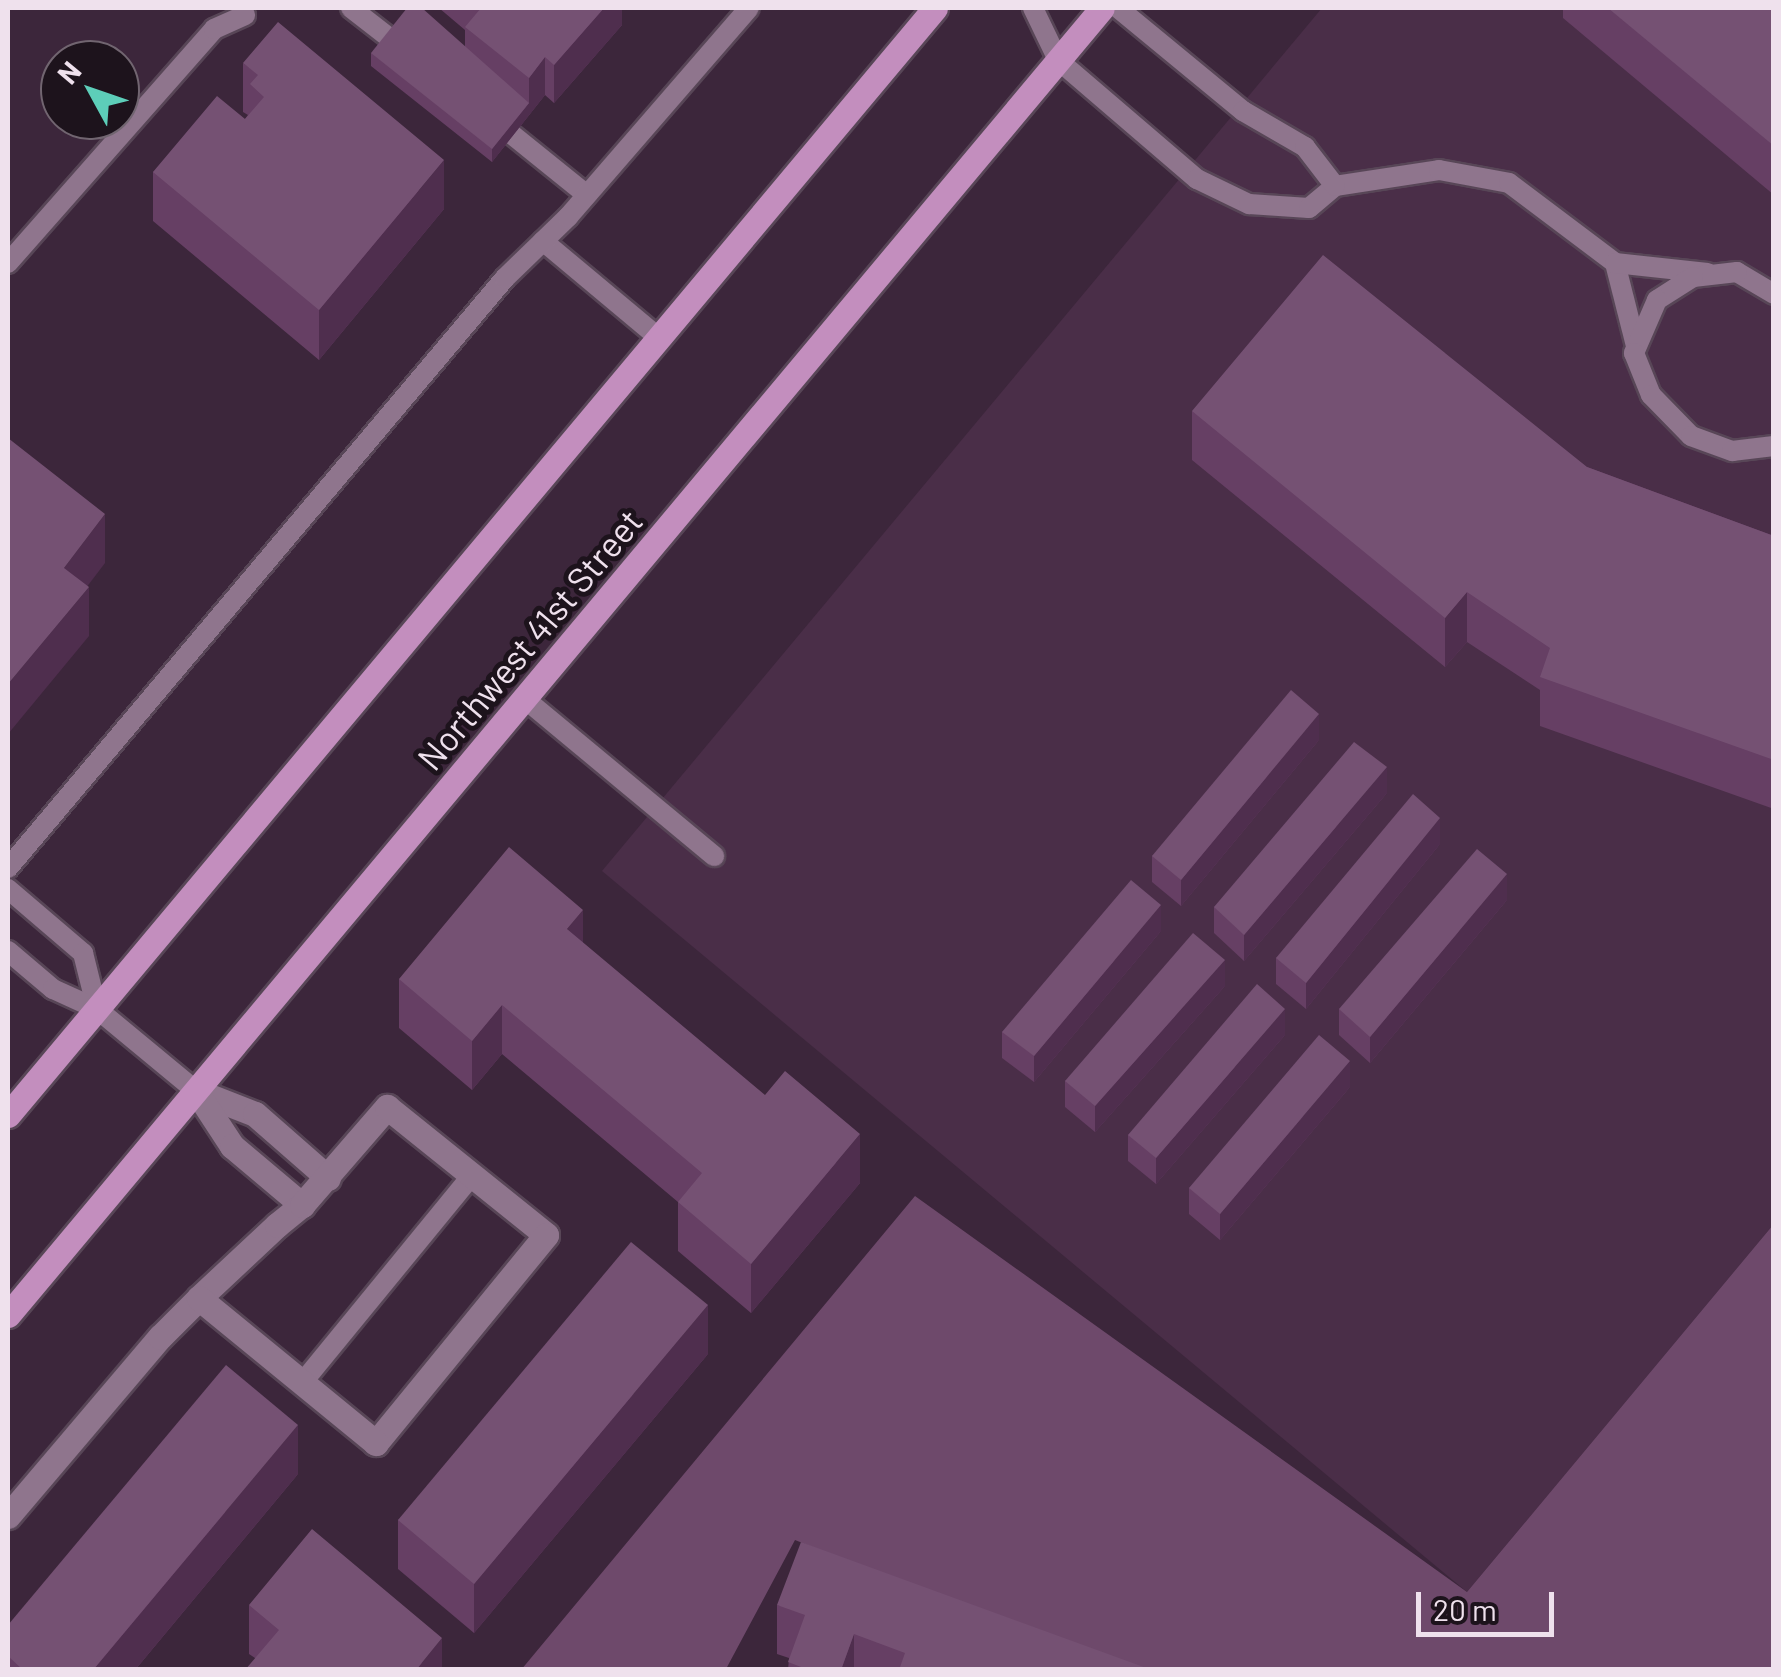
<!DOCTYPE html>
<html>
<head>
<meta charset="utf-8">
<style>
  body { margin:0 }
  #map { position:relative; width:1781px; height:1677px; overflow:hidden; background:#3c263b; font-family:Barlow,sans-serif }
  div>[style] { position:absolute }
  .built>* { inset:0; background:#4a2e48 }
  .green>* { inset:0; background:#6e496b }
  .roads { filter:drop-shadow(2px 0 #584657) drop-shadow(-2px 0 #584657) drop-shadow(0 2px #584657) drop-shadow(0 -2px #584657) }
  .service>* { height:20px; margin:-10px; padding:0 10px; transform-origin:10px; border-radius:10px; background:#8f758d }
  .minor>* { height:25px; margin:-12.5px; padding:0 12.5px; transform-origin:12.5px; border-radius:12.5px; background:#8f758d }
  .primary>* { height:25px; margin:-12.5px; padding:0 12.5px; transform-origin:12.5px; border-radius:12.5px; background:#c38ebe }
  .wall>* { inset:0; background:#663f64 }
  .shaded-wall>* { inset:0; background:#4f2e4e }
  .building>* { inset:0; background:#755173 }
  span { translate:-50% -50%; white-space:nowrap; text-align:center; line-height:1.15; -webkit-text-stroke:10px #1d131c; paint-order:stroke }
  .street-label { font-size:35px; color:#efe1ed }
  .frame { position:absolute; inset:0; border:10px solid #efe1ed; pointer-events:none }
  .north { position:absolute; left:40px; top:40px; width:100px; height:100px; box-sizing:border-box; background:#1d131c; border:2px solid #716570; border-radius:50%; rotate:310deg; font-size:28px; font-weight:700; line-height:40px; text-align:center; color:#efe1ed }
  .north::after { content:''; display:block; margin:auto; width:35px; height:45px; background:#5dceb9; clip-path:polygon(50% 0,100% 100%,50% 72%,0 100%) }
  .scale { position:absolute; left:1416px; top:1592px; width:138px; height:45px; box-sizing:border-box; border:5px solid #efe1ed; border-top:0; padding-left:12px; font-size:30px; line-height:35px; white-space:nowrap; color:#efe1ed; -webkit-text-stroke:8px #1d131c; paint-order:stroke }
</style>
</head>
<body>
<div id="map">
  <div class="built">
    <i style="clip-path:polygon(1322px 8px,1773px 8px,1773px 1225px,1467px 1592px,602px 871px)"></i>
  </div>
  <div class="green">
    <i style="clip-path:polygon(915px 1196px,1467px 1592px,1773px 1225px,1773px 1669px,1117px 1669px,795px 1540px,726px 1669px,521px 1670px)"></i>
  </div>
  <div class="roads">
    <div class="service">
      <i style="left:351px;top:8px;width:68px;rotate:37.9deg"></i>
      <i style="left:1033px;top:8px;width:58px;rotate:64.3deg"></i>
      <i style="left:1058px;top:60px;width:183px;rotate:40.6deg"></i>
      <i style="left:1197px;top:179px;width:58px;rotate:25.7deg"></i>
      <i style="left:1249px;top:204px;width:60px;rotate:3.8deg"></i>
      <i style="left:1309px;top:208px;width:34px;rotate:-40deg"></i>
      <i style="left:1335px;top:186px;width:105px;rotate:-8.7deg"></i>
      <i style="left:1439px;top:170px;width:71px;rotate:10.5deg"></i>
      <i style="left:1509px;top:183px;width:133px;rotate:37deg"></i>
      <i style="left:1615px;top:263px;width:86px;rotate:75.8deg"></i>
      <i style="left:1118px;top:8px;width:162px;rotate:39.5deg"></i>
      <i style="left:1243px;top:111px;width:72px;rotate:30.1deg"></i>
      <i style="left:1305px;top:147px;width:49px;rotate:52.4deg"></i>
      <i style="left:494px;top:120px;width:119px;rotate:38.9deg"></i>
      <i style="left:543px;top:241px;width:151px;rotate:39.9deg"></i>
      <i style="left:8px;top:263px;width:312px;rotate:-48.6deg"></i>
      <i style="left:214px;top:29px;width:34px;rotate:-24deg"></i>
      <i style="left:1615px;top:263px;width:93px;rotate:6.2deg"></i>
      <i style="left:1774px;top:294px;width:43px;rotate:-149.3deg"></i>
      <i style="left:1737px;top:272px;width:44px;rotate:173.5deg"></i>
      <i style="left:1693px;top:277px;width:43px;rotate:147.4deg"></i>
      <i style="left:1657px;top:300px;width:58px;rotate:113.5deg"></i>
      <i style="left:1634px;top:353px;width:45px;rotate:68deg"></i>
      <i style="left:1651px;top:395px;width:57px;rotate:45.7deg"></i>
      <i style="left:1691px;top:436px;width:44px;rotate:20.1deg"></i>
      <i style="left:1732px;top:451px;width:42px;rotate:-6.8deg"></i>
      <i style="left:525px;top:699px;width:246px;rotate:39.7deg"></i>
      <i style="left:8px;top:868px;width:771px;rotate:-49.89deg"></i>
      <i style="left:505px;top:278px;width:88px;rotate:-44.1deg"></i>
      <i style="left:568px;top:217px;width:276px;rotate:-49.1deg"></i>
      <i style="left:8px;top:889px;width:99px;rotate:40.5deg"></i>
      <i style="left:83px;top:953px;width:58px;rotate:76deg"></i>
      <i style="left:8px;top:951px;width:59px;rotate:40.2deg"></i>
      <i style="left:53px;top:989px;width:48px;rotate:24.4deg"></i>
      <i style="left:97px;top:1009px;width:129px;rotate:39.6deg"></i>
      <i style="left:302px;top:1383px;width:269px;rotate:-50.7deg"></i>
    </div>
    <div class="minor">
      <i style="left:196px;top:1091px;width:63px;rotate:21.3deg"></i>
      <i style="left:255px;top:1114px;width:97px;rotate:41.2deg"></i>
      <i style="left:196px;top:1091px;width:66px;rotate:56.8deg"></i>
      <i style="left:232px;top:1146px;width:92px;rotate:40.1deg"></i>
      <i style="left:8px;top:1516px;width:235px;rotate:-49.7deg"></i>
      <i style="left:160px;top:1337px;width:55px;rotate:-45deg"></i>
      <i style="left:199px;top:1298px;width:107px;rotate:-43.1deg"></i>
      <i style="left:277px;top:1225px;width:32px;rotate:-39deg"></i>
      <i style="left:302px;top:1205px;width:130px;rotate:-49.1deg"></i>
      <i style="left:387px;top:1107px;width:204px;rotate:38.8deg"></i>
      <i style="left:546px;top:1235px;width:269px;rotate:129.3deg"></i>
      <i style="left:376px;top:1443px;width:229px;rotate:-140.7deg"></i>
    </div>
    <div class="primary">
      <i style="left:8px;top:1115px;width:1444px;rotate:-50.06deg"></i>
      <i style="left:8px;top:1315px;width:1704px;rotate:-50.07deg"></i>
    </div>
  </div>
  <div class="wall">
    <i style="clip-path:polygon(439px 8px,622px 8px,622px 25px,554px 103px,545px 95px,492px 162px,371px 66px,371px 53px,465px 46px,465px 30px)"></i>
    <i style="clip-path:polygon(1563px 8px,1774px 8px,1774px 195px,1563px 18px)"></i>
    <i style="clip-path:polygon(243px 63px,444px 209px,319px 360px,153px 221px,153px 172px,245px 119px,248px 115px,243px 112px)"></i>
    <i style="clip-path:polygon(1192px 411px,1587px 467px,1774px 536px,1774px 809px,1540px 726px,1540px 690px,1467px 642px,1445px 667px,1192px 460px)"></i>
    <i style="clip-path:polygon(1319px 740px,1181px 906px,1152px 882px,1152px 856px)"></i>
    <i style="clip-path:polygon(1387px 793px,1244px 961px,1214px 933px,1214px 907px)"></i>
    <i style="clip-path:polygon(1440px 844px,1306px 1009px,1276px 984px,1276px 958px)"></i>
    <i style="clip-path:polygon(1507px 900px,1370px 1063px,1339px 1035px,1339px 1009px)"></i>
    <i style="clip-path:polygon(1161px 931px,1034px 1082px,1002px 1058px,1002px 1032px)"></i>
    <i style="clip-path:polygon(583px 943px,860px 1183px,751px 1313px,678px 1251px,678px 1202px,502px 1054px,472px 1090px,399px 1028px,399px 979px)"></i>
    <i style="clip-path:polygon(1225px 986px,1095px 1132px,1065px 1107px,1065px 1081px)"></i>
    <i style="clip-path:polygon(1285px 1035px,1156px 1184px,1128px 1161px,1128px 1135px)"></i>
    <i style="clip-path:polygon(1350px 1087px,1220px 1240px,1189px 1214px,1189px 1188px)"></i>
    <i style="clip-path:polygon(708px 1354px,474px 1633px,398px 1569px,398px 1520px)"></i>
    <i style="clip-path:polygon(298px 1474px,135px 1670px,8px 1670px,8px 1625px)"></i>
    <i style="clip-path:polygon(249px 1605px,442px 1670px,255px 1658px,249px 1654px)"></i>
    <i style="clip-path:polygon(777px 1605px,1152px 1670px,788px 1670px,789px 1658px,777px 1654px)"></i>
  </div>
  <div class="shaded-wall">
    <i style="clip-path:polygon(604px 8px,622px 8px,622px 25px,554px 103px,554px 65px)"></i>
    <i style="clip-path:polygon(545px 57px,545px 95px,492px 162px,492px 149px,529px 103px,529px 78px)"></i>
    <i style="clip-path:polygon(444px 160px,444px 209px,319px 360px,319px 310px)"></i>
    <i style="clip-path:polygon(105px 514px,105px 563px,64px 617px,64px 568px)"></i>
    <i style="clip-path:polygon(89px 587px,89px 636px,8px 734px,8px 684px)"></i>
    <i style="clip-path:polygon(1467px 592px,1467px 642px,1445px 667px,1445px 618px)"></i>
    <i style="clip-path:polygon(1319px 714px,1319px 740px,1181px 906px,1181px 880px)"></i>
    <i style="clip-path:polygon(1387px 767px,1387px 793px,1244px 961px,1244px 935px)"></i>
    <i style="clip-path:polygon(1440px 818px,1440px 844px,1306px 1009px,1306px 983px)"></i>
    <i style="clip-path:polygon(1507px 874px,1507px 900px,1370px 1063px,1370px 1037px)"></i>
    <i style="clip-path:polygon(1161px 905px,1161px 931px,1034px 1082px,1034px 1056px)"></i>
    <i style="clip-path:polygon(583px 910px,583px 959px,567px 929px)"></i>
    <i style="clip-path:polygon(1225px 960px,1225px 986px,1095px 1132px,1095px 1106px)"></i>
    <i style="clip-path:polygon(502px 1005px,502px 1054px,472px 1090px,472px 1041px)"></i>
    <i style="clip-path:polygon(1285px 1009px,1285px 1035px,1156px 1184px,1156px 1158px)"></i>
    <i style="clip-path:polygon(1350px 1061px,1350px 1087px,1220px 1240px,1220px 1214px)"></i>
    <i style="clip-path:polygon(860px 1134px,860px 1183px,751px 1313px,751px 1264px)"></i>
    <i style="clip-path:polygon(708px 1305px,708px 1354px,474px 1633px,474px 1584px)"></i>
    <i style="clip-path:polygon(298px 1425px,298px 1474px,135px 1670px,93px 1670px)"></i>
    <i style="clip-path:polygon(854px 1634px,854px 1670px,841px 1670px)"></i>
    <i style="clip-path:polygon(442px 1638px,442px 1670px,416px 1670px)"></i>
  </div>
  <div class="building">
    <i style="clip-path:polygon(407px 8px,422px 8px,529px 103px,492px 149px,371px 53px)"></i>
    <i style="clip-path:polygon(481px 8px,604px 8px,554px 65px,545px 57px,529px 78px,465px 27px)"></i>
    <i style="clip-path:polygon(1608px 8px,1774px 8px,1774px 146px)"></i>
    <i style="clip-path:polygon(278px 22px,444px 160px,319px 310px,153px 172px,217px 96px,245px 119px,264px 97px,250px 84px,258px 75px,243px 63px)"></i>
    <i style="clip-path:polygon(1323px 255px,1587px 467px,1774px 536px,1774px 760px,1540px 677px,1550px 648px,1467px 592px,1445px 618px,1192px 411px)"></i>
    <i style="clip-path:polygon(8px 438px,105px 514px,64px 568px,89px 587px,8px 684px)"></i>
    <i style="clip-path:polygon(1291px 690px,1319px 714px,1181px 880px,1152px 856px)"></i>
    <i style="clip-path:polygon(1354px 742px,1387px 767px,1244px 935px,1214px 907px)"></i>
    <i style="clip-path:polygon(1413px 794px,1440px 818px,1306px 983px,1276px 958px)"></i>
    <i style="clip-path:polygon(509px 847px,583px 910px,567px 929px,765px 1095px,785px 1071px,860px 1134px,751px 1264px,678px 1202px,702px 1173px,502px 1005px,472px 1041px,399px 979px)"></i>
    <i style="clip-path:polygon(1477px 849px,1507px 874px,1370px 1037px,1339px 1009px)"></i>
    <i style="clip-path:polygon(1131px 880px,1161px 905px,1034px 1056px,1002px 1032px)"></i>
    <i style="clip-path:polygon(1193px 933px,1225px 960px,1095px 1106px,1065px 1081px)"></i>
    <i style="clip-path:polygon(1257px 984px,1285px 1009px,1156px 1158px,1128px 1135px)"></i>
    <i style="clip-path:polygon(1319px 1035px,1350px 1061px,1220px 1214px,1189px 1188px)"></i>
    <i style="clip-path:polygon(631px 1242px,708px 1305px,474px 1584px,398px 1520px)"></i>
    <i style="clip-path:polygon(226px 1365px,298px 1425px,93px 1670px,23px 1670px,8px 1656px,8px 1625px)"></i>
    <i style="clip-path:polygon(312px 1529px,442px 1638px,416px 1670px,245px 1670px,279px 1630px,249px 1605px)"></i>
    <i style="clip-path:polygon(801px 1542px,1152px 1670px,899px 1670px,905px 1653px,854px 1634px,841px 1670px,809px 1670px,788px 1662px,805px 1615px,777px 1605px)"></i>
  </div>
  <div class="street-label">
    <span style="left:529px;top:639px;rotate:-50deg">Northwest 41st Street</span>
  </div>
  <div class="frame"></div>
  <div class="north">N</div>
  <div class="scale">20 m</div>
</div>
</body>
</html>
